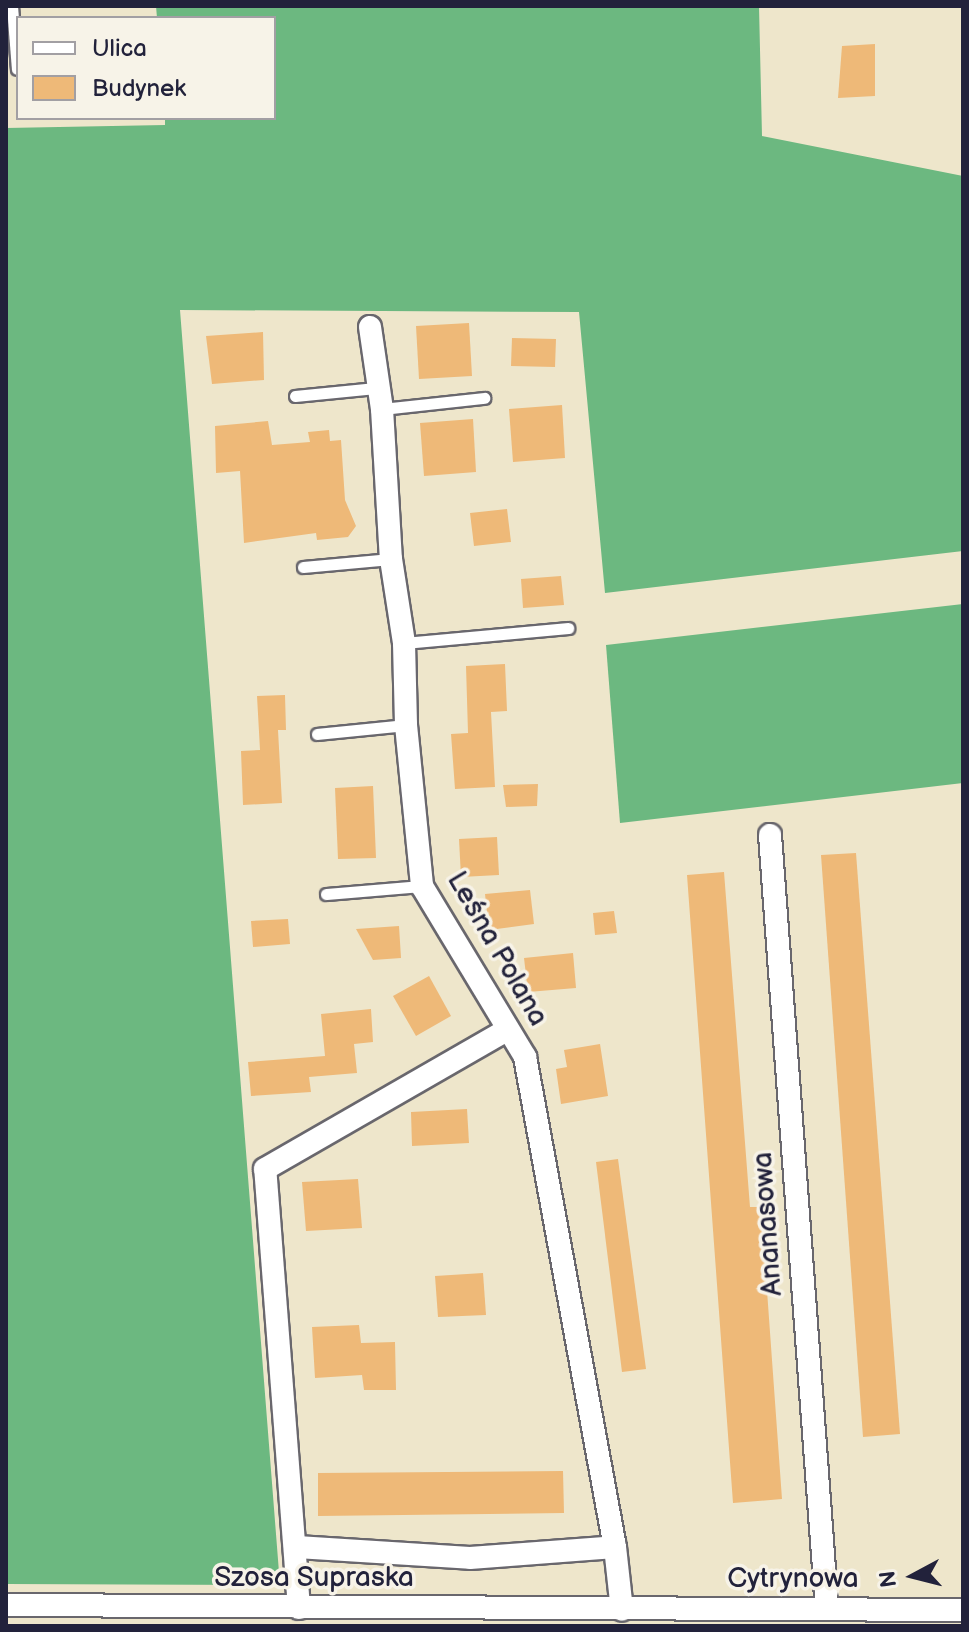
<!DOCTYPE html>
<html>
<head>
<meta charset="utf-8">
<style>
  body { margin:0 }
  #map { position:relative; width:969px; height:1632px; overflow:hidden; background:#eee6cb; font-family:"Balsamiq Sans",sans-serif }
  div>[style] { position:absolute }
  .forest>* { inset:0; background:#6cb880 }
  .building>* { inset:0; background:#eeb978 }
  .roads { filter:drop-shadow(2px 0 #69676d) drop-shadow(-2px 0 #69676d) drop-shadow(0 2px #69676d) drop-shadow(0 -2px #69676d) }
  .service>* { height:11px; margin:-5.5px; padding:0 5.5px; transform-origin:5.5px; border-radius:5.5px; background:#fff }
  .minor>* { height:22px; margin:-11px; padding:0 11px; transform-origin:11px; border-radius:11px; background:#fff }
  span { translate:-50% -50%; white-space:nowrap; text-align:center; line-height:1.15; -webkit-text-stroke:7px #f7f3e8; paint-order:stroke }
  .street-label { font-size:28px; color:#22223b }
  .frame { position:absolute; inset:0; border:8px solid #22223b; pointer-events:none }
  .legend { position:absolute; left:16px; top:16px; width:260px; height:104px; box-sizing:border-box; background:#f7f3e8; border:2px solid #a29fa3; margin:0; padding:10px 14px; list-style:none; font-size:24px; color:#22223b }
  .legend li { display:flex; align-items:center; gap:16px; height:40px }
  .legend b { width:40px; border:2px solid #a29fa3 }
  .north { position:absolute; left:873px; top:1536px; width:80px; height:80px; -webkit-text-stroke:6px #f7f3e8; paint-order:stroke; rotate:263deg; font-size:22px; font-weight:700; line-height:32px; text-align:center; color:#22223b }
  .north::after { content:''; display:block; margin:auto; width:28px; height:36px; background:#22223b; clip-path:polygon(50% 0,100% 100%,50% 72%,0 100%) }
</style>
</head>
<body>
<div id="map">
  <div class="forest">
    <i style="clip-path:polygon(156px 6px,759px 6px,762px 136px,963px 176px,963px 551px,605px 593px,579px 312px,180px 310px,280px 1585px,6px 1584px,6px 128px,165px 125px,165px 118px,274px 118px,274px 18px,157px 18px)"></i>
    <i style="clip-path:polygon(963px 604px,963px 783px,620px 823px,606px 645px)"></i>
  </div>
  <div class="building">
    <i style="clip-path:polygon(875px 44px,875px 96px,838px 98px,842px 46px)"></i>
    <i style="clip-path:polygon(469px 323px,472px 376px,419px 379px,416px 326px)"></i>
    <i style="clip-path:polygon(263px 332px,264px 380px,212px 384px,206px 336px)"></i>
    <i style="clip-path:polygon(512px 338px,556px 339px,555px 367px,511px 366px)"></i>
    <i style="clip-path:polygon(562px 405px,565px 458px,513px 462px,509px 409px)"></i>
    <i style="clip-path:polygon(473px 419px,476px 472px,424px 476px,420px 423px)"></i>
    <i style="clip-path:polygon(268px 421px,272px 445px,310px 442px,308px 432px,329px 430px,330px 441px,341px 440px,345px 500px,356px 526px,348px 537px,317px 540px,316px 533px,244px 543px,240px 471px,216px 473px,215px 426px)"></i>
    <i style="clip-path:polygon(507px 509px,511px 542px,474px 546px,470px 513px)"></i>
    <i style="clip-path:polygon(561px 576px,564px 605px,523px 608px,521px 579px)"></i>
    <i style="clip-path:polygon(505px 664px,507px 711px,491px 712px,495px 787px,455px 789px,451px 734px,468px 733px,466px 666px)"></i>
    <i style="clip-path:polygon(285px 695px,286px 730px,278px 730px,282px 803px,243px 805px,241px 751px,260px 750px,257px 696px)"></i>
    <i style="clip-path:polygon(538px 784px,537px 806px,506px 807px,503px 785px)"></i>
    <i style="clip-path:polygon(373px 786px,376px 858px,338px 859px,335px 788px)"></i>
    <i style="clip-path:polygon(497px 837px,499px 875px,461px 877px,459px 839px)"></i>
    <i style="clip-path:polygon(856px 853px,900px 1434px,863px 1437px,821px 855px)"></i>
    <i style="clip-path:polygon(724px 872px,750px 1207px,761px 1207px,782px 1499px,733px 1503px,687px 875px)"></i>
    <i style="clip-path:polygon(530px 890px,534px 924px,489px 930px,485px 894px)"></i>
    <i style="clip-path:polygon(614px 911px,617px 933px,595px 935px,593px 913px)"></i>
    <i style="clip-path:polygon(288px 919px,290px 944px,253px 947px,251px 921px)"></i>
    <i style="clip-path:polygon(399px 926px,401px 958px,373px 960px,356px 929px)"></i>
    <i style="clip-path:polygon(573px 953px,576px 988px,528px 992px,524px 958px)"></i>
    <i style="clip-path:polygon(429px 976px,451px 1016px,416px 1036px,393px 996px)"></i>
    <i style="clip-path:polygon(371px 1009px,373px 1042px,354px 1044px,357px 1073px,309px 1077px,311px 1092px,251px 1096px,248px 1062px,325px 1056px,321px 1014px)"></i>
    <i style="clip-path:polygon(600px 1044px,608px 1096px,561px 1104px,556px 1069px,567px 1067px,564px 1050px)"></i>
    <i style="clip-path:polygon(467px 1109px,469px 1143px,412px 1146px,411px 1112px)"></i>
    <i style="clip-path:polygon(618px 1159px,646px 1369px,622px 1372px,596px 1162px)"></i>
    <i style="clip-path:polygon(358px 1179px,362px 1228px,306px 1231px,302px 1182px)"></i>
    <i style="clip-path:polygon(483px 1273px,486px 1315px,438px 1317px,435px 1276px)"></i>
    <i style="clip-path:polygon(359px 1325px,361px 1343px,395px 1342px,396px 1390px,364px 1390px,362px 1375px,315px 1378px,312px 1327px)"></i>
    <i style="clip-path:polygon(563px 1471px,564px 1513px,318px 1516px,318px 1473px)"></i>
  </div>
  <div class="roads">
    <div class="service">
      <i style="left:12px;top:6px;width:63px;rotate:85.5deg"></i>
      <i style="left:295px;top:396px;width:81px;rotate:-5.6deg"></i>
      <i style="left:382px;top:409px;width:103px;rotate:-6.2deg"></i>
      <i style="left:303px;top:567px;width:88px;rotate:-5.2deg"></i>
      <i style="left:404px;top:643px;width:165px;rotate:-5.2deg"></i>
      <i style="left:317px;top:734px;width:89px;rotate:-5.8deg"></i>
      <i style="left:326px;top:894px;width:96px;rotate:-4.8deg"></i>
    </div>
    <div class="minor">
      <i style="left:370px;top:327px;width:83px;rotate:81.7deg"></i>
      <i style="left:382px;top:409px;width:150px;rotate:86.6deg"></i>
      <i style="left:391px;top:559px;width:85px;rotate:81.2deg"></i>
      <i style="left:404px;top:643px;width:82px;rotate:88.6deg"></i>
      <i style="left:406px;top:725px;width:162px;rotate:84.3deg"></i>
      <i style="left:422px;top:886px;width:200px;rotate:58.9deg"></i>
      <i style="left:525px;top:1057px;width:498px;rotate:79.6deg"></i>
      <i style="left:770px;top:835px;width:776px;rotate:85.79deg"></i>
      <i style="left:297px;top:1547px;width:173px;rotate:3.6deg"></i>
      <i style="left:470px;top:1558px;width:145px;rotate:-4.3deg"></i>
      <i style="left:615px;top:1547px;width:63px;rotate:83.7deg"></i>
      <i style="left:6px;top:1605px;width:957px;rotate:0.3deg"></i>
      <i style="left:299px;top:1608px;width:440px;rotate:-94.4deg"></i>
      <i style="left:265px;top:1169px;width:279px;rotate:-29.9deg"></i>
    </div>
  </div>
  <div class="street-label">
    <span style="left:497px;top:949px;rotate:60deg">Leśna Polana</span>
    <span style="left:768px;top:1224px;rotate:-94deg">Ananasowa</span>
    <span style="left:314px;top:1578px">Szosa Supraska</span>
    <span style="left:793px;top:1579px">Cytrynowa</span>
  </div>
  <div class="frame"></div>
  <ul class="legend">
  <li><b style="height:10px;background:#fff"></b>Ulica</li>
  <li><b style="height:22px;background:#eeb978"></b>Budynek</li>
  </ul>
  <div class="north">N</div>
</div>
</body>
</html>
